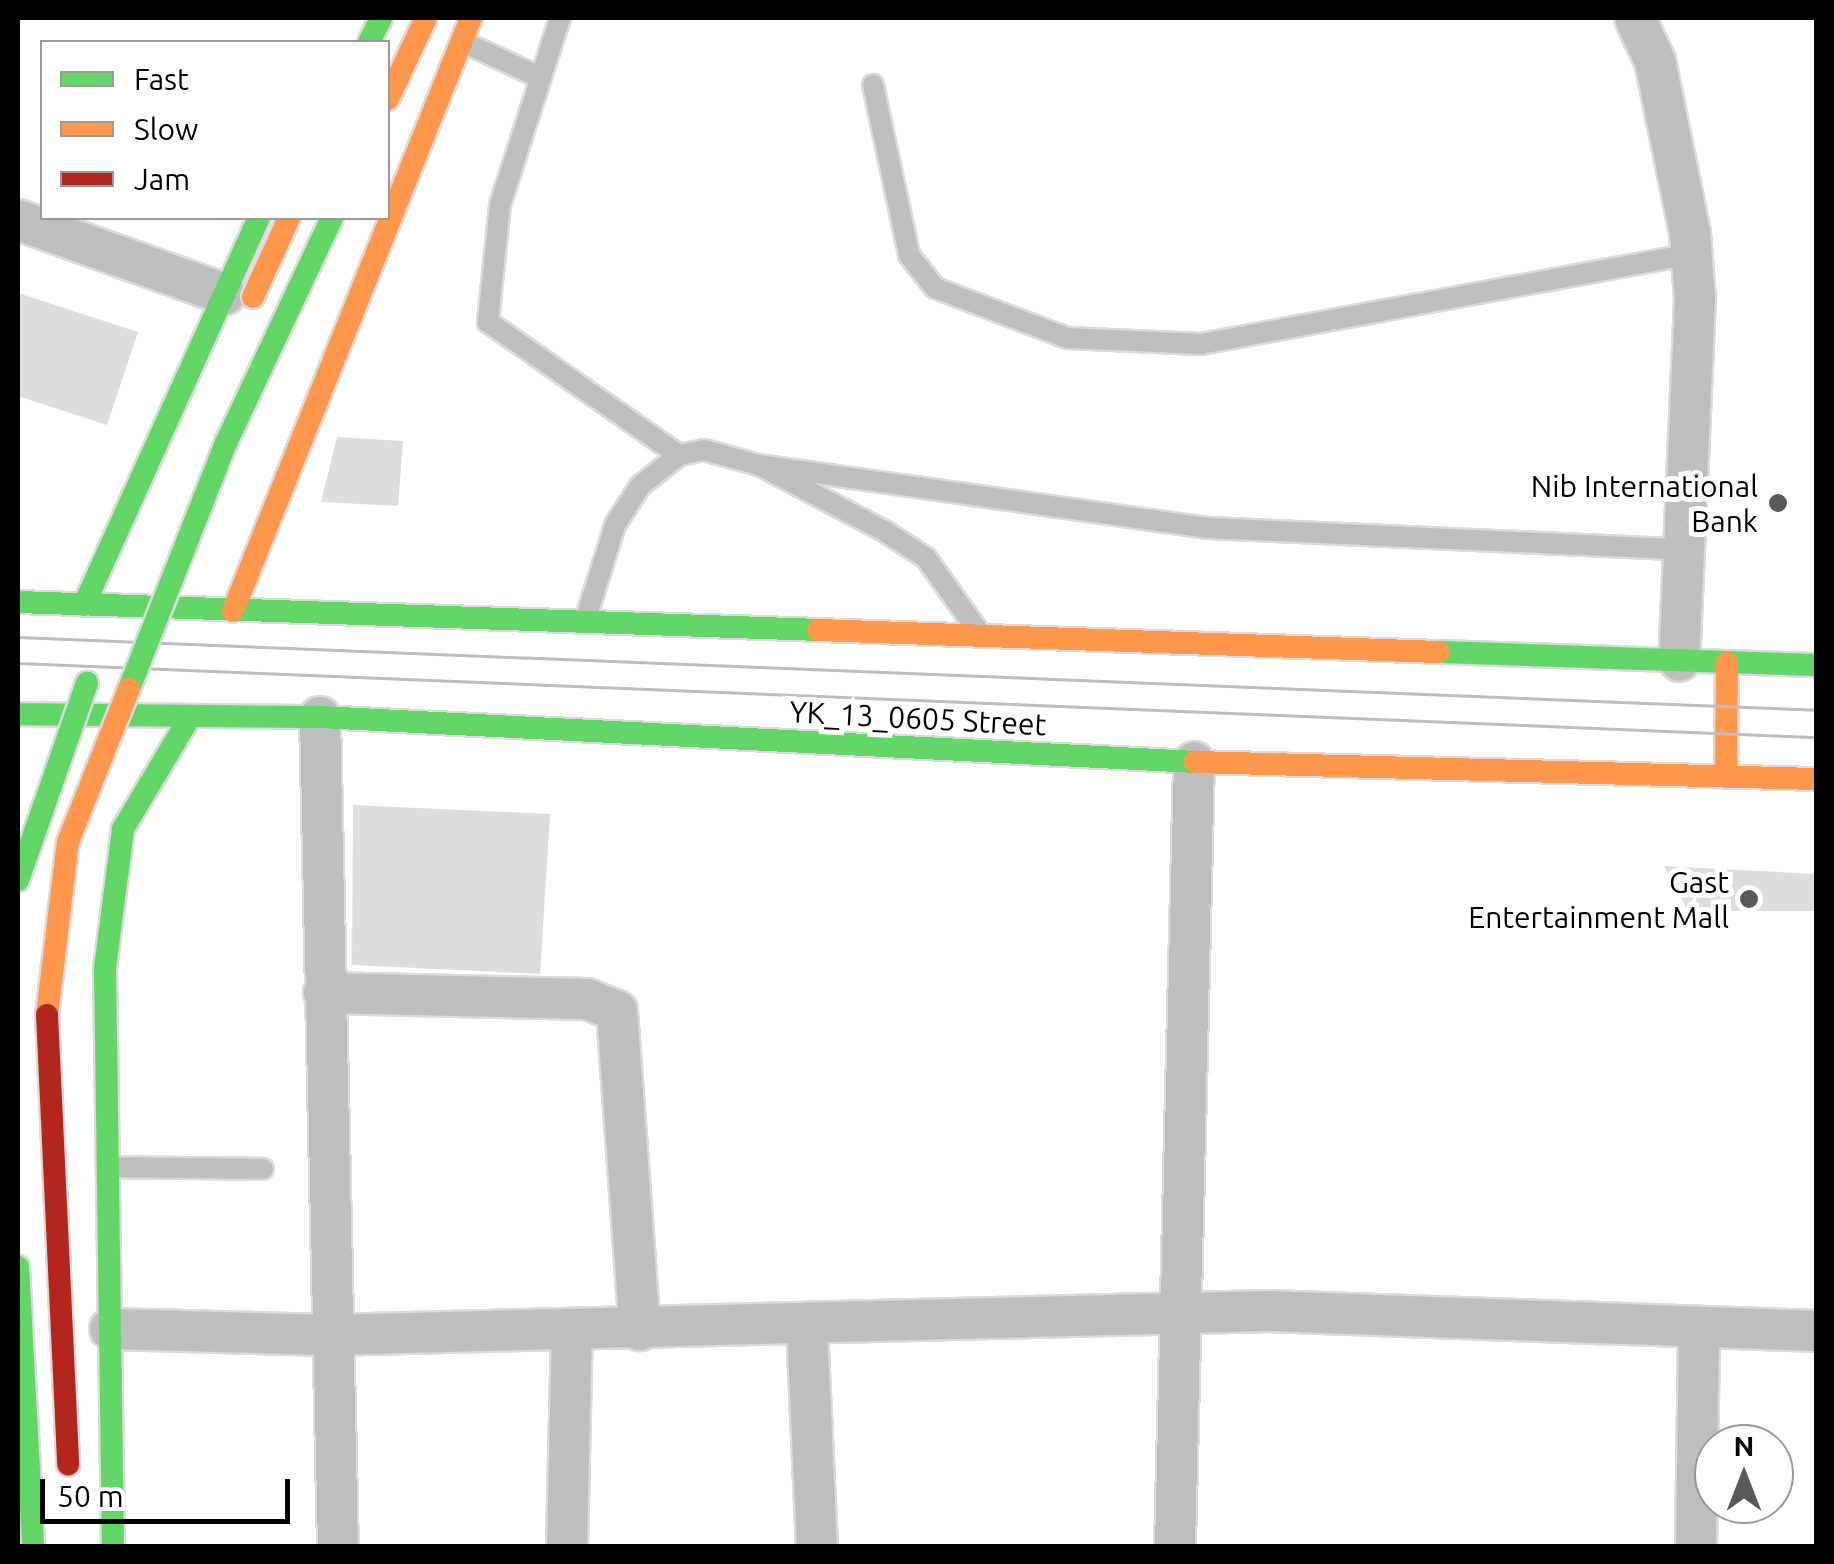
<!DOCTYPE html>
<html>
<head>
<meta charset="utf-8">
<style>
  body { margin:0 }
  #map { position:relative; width:1834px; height:1564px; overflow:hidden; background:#fff; font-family:Ubuntu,sans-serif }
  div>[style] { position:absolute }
  .building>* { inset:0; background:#ddd }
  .roads { filter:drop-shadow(2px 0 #dbdbdb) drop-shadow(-2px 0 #dbdbdb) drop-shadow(0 2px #dbdbdb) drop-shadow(0 -2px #dbdbdb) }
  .lane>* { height:20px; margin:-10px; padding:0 10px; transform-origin:10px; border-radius:10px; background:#bebebe }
  .street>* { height:40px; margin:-20px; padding:0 20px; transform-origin:20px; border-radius:20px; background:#bebebe }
  .fast>* { height:22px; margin:-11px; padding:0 11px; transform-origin:11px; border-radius:11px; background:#63d668 }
  .slow>* { height:22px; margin:-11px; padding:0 11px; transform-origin:11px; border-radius:11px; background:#ff974d }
  .tram>* { height:2.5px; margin:-1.25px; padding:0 1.25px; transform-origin:1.25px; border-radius:1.25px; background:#bdbdbd }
  .bridges { filter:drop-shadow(2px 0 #dbdbdb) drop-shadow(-2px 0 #dbdbdb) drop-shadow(0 2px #dbdbdb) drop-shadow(0 -2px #dbdbdb) }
  .fast-bridge>* { height:22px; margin:-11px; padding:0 11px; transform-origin:11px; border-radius:11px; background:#63d668 }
  .slow-bridge>* { height:22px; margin:-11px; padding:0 11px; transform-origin:11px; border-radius:11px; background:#ff974d }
  .jam-bridge>* { height:22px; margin:-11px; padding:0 11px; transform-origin:11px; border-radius:11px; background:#b3261e }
  .dots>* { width:28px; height:28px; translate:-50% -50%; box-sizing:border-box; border:5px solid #fff; border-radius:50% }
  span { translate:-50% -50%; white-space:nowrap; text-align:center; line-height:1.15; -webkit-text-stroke:10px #fff; paint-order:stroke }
  .poi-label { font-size:30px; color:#000 }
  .right { translate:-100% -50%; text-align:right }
  .street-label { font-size:30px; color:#000 }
  .frame { position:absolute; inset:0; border:20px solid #000; pointer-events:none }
  .legend { position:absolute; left:40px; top:40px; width:350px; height:180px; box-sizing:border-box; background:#fff; border:2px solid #999; margin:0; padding:12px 18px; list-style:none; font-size:30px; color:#000 }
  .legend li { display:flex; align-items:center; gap:20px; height:50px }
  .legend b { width:50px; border:2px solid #999 }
  .north { position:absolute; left:1694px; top:1424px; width:100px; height:100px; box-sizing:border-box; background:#fff; border:2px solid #999; border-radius:50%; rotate:0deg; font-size:28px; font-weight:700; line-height:40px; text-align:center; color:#000 }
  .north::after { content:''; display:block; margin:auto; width:35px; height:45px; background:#595959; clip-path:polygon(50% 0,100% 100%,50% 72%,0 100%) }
  .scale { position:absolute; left:40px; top:1479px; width:250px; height:45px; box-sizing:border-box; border:5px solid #000; border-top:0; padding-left:12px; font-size:30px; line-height:35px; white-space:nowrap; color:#000; -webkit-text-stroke:8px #fff; paint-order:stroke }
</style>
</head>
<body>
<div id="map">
  <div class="building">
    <i style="clip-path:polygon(18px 293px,138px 332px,107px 425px,18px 396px)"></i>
    <i style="clip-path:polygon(337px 437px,403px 441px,398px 506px,321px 502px)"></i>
    <i style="clip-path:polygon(353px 805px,550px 814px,540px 974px,352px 965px)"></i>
    <i style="clip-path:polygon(1664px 866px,1816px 874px,1816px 911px,1688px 911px)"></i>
  </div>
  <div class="roads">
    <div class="lane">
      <i style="left:560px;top:18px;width:196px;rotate:107.8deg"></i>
      <i style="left:500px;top:205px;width:118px;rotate:95.9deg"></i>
      <i style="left:488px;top:322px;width:233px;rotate:34.9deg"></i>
      <i style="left:461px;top:41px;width:84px;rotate:24.7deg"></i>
      <i style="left:873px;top:85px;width:174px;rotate:78deg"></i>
      <i style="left:909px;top:255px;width:42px;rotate:51.8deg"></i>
      <i style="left:935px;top:288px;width:141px;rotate:20.7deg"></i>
      <i style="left:1067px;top:338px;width:134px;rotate:2.6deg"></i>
      <i style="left:1201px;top:344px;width:499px;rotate:-10.4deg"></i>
      <i style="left:759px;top:465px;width:453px;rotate:8deg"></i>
      <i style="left:1208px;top:528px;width:477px;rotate:2.6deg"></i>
      <i style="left:585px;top:621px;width:101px;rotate:-72.6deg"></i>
      <i style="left:615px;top:525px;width:46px;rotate:-57.3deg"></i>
      <i style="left:640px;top:486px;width:50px;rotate:-38.5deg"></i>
      <i style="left:679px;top:455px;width:25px;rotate:-11deg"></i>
      <i style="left:704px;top:450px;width:57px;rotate:15.3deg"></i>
      <i style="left:759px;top:465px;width:144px;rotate:27.8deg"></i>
      <i style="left:886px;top:532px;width:48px;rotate:33deg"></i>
      <i style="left:926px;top:558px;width:90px;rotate:54.5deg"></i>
      <i style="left:109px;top:1167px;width:154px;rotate:0.7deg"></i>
    </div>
    <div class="street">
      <i style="left:1635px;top:18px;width:47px;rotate:65.1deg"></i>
      <i style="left:1655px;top:61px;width:176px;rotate:78.5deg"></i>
      <i style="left:1690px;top:233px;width:66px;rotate:85.7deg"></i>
      <i style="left:1695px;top:299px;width:362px;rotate:92.5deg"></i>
      <i style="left:18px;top:220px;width:220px;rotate:19.7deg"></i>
      <i style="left:320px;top:717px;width:829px;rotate:88.76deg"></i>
      <i style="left:324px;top:993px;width:263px;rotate:1.3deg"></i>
      <i style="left:587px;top:999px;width:32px;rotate:22deg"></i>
      <i style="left:617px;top:1011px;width:320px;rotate:85.9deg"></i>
      <i style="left:807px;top:1327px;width:219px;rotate:87.4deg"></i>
      <i style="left:110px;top:1329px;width:219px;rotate:1.6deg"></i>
      <i style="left:329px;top:1335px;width:939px;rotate:-1.46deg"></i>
      <i style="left:1268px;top:1311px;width:548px;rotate:2.09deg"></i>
      <i style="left:567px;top:1546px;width:215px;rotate:-88.7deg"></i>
      <i style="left:1175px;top:1546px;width:784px;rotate:-88.61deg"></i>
      <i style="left:1696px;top:1546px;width:215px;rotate:-89.2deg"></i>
    </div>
    <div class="fast">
      <i style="left:369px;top:42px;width:27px;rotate:-63deg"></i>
      <i style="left:18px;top:602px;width:800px;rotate:2deg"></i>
      <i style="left:84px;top:605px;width:425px;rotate:-65.7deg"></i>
      <i style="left:1439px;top:652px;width:377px;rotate:2deg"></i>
      <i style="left:18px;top:714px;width:302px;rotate:0.6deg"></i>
      <i style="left:320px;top:717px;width:876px;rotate:2.94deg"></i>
      <i style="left:18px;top:1267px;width:279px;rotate:86.9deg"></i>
      <i style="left:113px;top:1546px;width:578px;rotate:-90.79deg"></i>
      <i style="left:105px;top:968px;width:140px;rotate:-82.6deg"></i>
      <i style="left:123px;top:829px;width:131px;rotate:-59.1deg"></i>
    </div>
    <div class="slow">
      <i style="left:388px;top:99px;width:89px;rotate:-64.9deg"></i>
      <i style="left:233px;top:611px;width:639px;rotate:-68.13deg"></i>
      <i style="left:818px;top:630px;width:621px;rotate:2.03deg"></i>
      <i style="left:1195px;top:762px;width:621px;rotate:1.57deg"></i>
      <i style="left:1726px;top:774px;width:111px;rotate:-89.5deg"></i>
    </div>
  </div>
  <div class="tram">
    <i style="left:18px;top:637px;width:1799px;rotate:2.32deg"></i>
    <i style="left:18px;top:663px;width:1800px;rotate:2.36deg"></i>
  </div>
  <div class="bridges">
    <div class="fast-bridge">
      <i style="left:129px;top:689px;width:264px;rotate:-68.5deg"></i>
      <i style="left:226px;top:443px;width:249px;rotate:-64.8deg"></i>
      <i style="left:18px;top:880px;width:209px;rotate:-70.7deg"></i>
    </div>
    <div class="slow-bridge">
      <i style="left:253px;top:297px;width:87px;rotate:-65.5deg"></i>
      <i style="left:47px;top:1015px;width:174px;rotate:-83.1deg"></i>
      <i style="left:68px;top:842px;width:165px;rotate:-68.3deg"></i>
    </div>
    <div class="jam-bridge">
      <i style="left:47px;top:1015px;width:450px;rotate:87.3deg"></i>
    </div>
  </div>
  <div class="dots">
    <i style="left:1778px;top:503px;background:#595959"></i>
    <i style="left:1749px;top:899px;background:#595959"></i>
  </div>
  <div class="poi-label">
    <span class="right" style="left:1758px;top:503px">Nib International<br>Bank</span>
    <span class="right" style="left:1729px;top:899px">Gast<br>Entertainment Mall</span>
  </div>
  <div class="street-label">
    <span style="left:918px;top:718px;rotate:3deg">YK_13_0605 Street</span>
  </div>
  <div class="frame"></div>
  <ul class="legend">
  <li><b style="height:12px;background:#63d668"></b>Fast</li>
  <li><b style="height:12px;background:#ff974d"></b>Slow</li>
  <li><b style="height:12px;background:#b3261e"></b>Jam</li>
  </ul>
  <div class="north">N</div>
  <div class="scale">50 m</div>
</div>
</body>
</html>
